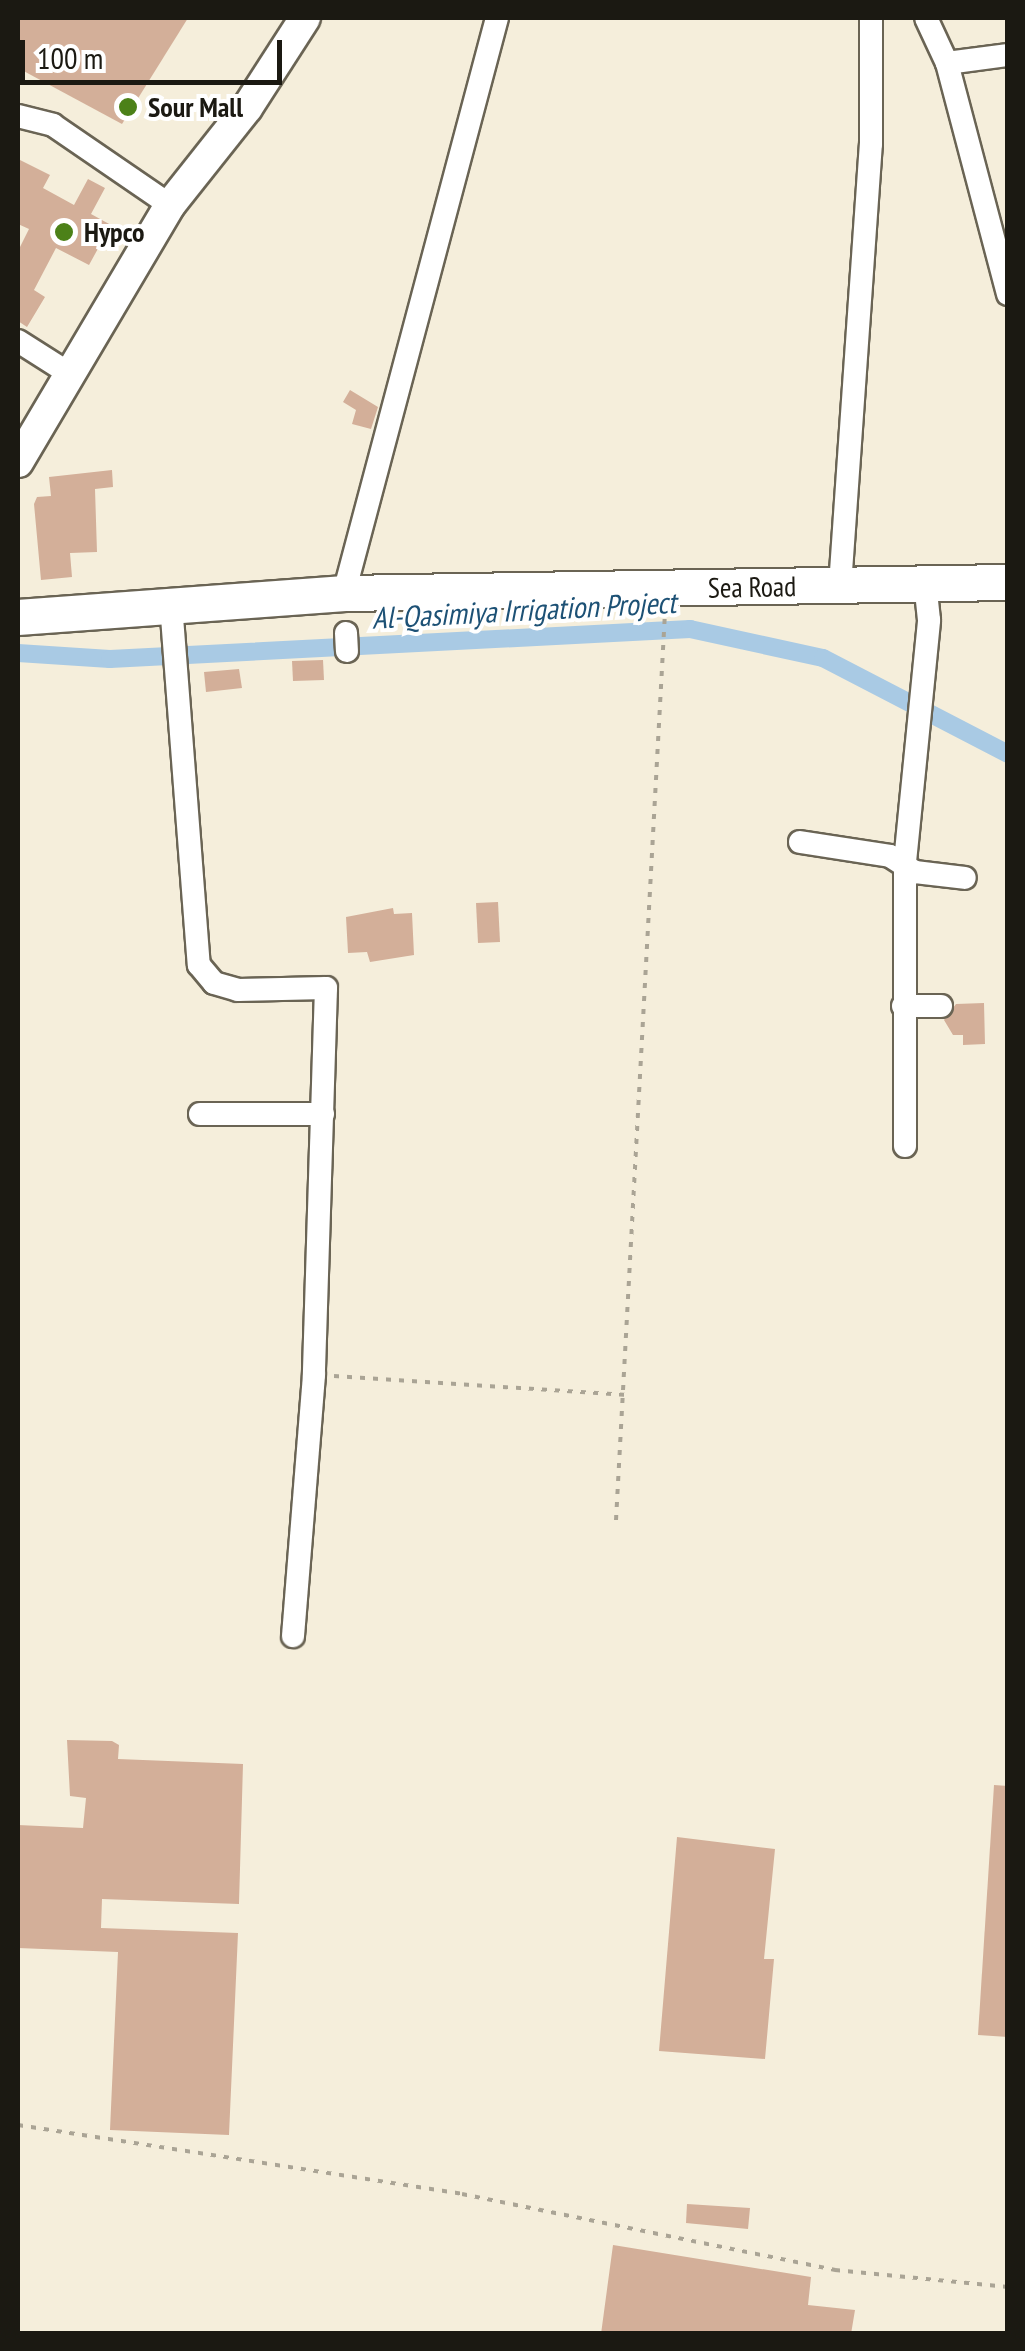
<!DOCTYPE html>
<html>
<head>
<meta charset="utf-8">
<style>
  body { margin:0 }
  #map { position:relative; width:1025px; height:2351px; overflow:hidden; background:#f5eedb; font-family:"PT Sans Narrow",sans-serif }
  div>[style] { position:absolute }
  .canal>* { height:18px; margin:-9px; padding:0 9px; transform-origin:9px; border-radius:9px; background:#a9cae4 }
  .building>* { inset:0; background:#d3af99 }
  .path>* { height:4px; margin-top:-2px; transform-origin:0; background:repeating-linear-gradient(90deg,#aaa495 0 5px,transparent 0 13px) }
  .roads { filter:drop-shadow(2px 0 #6a6454) drop-shadow(-2px 0 #6a6454) drop-shadow(0 2px #6a6454) drop-shadow(0 -2px #6a6454) }
  .minor>* { height:22px; margin:-11px; padding:0 11px; transform-origin:11px; border-radius:11px; background:#fff }
  .major>* { height:30px; margin:-15px; padding:0 15px; transform-origin:15px; border-radius:15px; background:#fff }
  .highway>* { height:35px; margin:-17.5px; padding:0 17.5px; transform-origin:17.5px; border-radius:17.5px; background:#fff }
  .dots>* { width:28px; height:28px; translate:-50% -50%; box-sizing:border-box; border:5px solid #fff; border-radius:50% }
  span { translate:-50% -50%; white-space:nowrap; text-align:center; line-height:1.15; -webkit-text-stroke:8px #fff; paint-order:stroke }
  .poi-label { font-size:28px; color:#1b1912; font-weight:700 }
  .left { translate:0 -50%; text-align:left }
  .street-label { font-size:28px; color:#1b1912 }
  .water-label { font-size:30px; color:#1d5175; font-style:italic }
  .frame { position:absolute; inset:0; border:20px solid #1b1912; pointer-events:none }
  .scale { position:absolute; left:20px; top:40px; width:262px; height:45px; box-sizing:border-box; border:5px solid #1b1912; border-top:0; padding-left:12px; font-size:30px; line-height:35px; white-space:nowrap; color:#1b1912; -webkit-text-stroke:8px #fff; paint-order:stroke }
</style>
</head>
<body>
<div id="map">
  <div class="canal">
    <i style="left:18px;top:653px;width:92px;rotate:3.7deg"></i>
    <i style="left:110px;top:659px;width:581px;rotate:-2.96deg"></i>
    <i style="left:690px;top:629px;width:136px;rotate:12.3deg"></i>
    <i style="left:823px;top:658px;width:208px;rotate:27.4deg"></i>
  </div>
  <div class="building">
    <i style="clip-path:polygon(18px 18px,188px 18px,122px 124px,18px 68px)"></i>
    <i style="clip-path:polygon(18px 159px,50px 175px,43px 188px,74px 205px,88px 179px,105px 188px,91px 214px,111px 225px,89px 265px,56px 248px,34px 290px,45px 297px,27px 327px,18px 321px,18px 251px,29px 229px,18px 224px)"></i>
    <i style="clip-path:polygon(350px 390px,378px 407px,371px 429px,352px 424px,356px 410px,343px 402px)"></i>
    <i style="clip-path:polygon(112px 470px,113px 487px,95px 489px,97px 552px,70px 553px,72px 577px,41px 580px,34px 504px,37px 497px,51px 496px,49px 477px)"></i>
    <i style="clip-path:polygon(323px 660px,324px 680px,293px 681px,292px 661px)"></i>
    <i style="clip-path:polygon(239px 669px,242px 688px,206px 692px,204px 672px)"></i>
    <i style="clip-path:polygon(498px 902px,500px 942px,478px 943px,476px 903px)"></i>
    <i style="clip-path:polygon(393px 908px,394px 914px,412px 913px,414px 955px,370px 962px,367px 952px,348px 953px,346px 917px)"></i>
    <i style="clip-path:polygon(984px 1003px,985px 1044px,963px 1045px,963px 1035px,953px 1035px,944px 1020px,956px 1004px)"></i>
    <i style="clip-path:polygon(67px 1740px,112px 1741px,119px 1745px,118px 1759px,243px 1764px,239px 1904px,102px 1899px,101px 1928px,238px 1933px,229px 2135px,110px 2130px,118px 1952px,18px 1948px,18px 1825px,83px 1828px,86px 1798px,70px 1796px)"></i>
    <i style="clip-path:polygon(994px 1785px,1008px 1786px,1008px 2037px,978px 2035px)"></i>
    <i style="clip-path:polygon(677px 1837px,775px 1849px,764px 1959px,774px 1959px,765px 2059px,659px 2051px)"></i>
    <i style="clip-path:polygon(687px 2204px,750px 2208px,748px 2229px,686px 2223px)"></i>
    <i style="clip-path:polygon(613px 2245px,811px 2277px,808px 2305px,855px 2310px,851px 2334px,601px 2334px)"></i>
  </div>
  <div class="path">
    <i style="left:334px;top:1376px;width:294px;rotate:3.7deg"></i>
    <i style="left:616px;top:1520px;width:910px;rotate:-86.91deg"></i>
    <i style="left:18px;top:2125px;width:449px;rotate:8.8deg"></i>
    <i style="left:462px;top:2194px;width:381px;rotate:11.5deg"></i>
    <i style="left:835px;top:2270px;width:174px;rotate:5.6deg"></i>
  </div>
  <div class="roads">
    <div class="minor">
      <i style="left:926px;top:18px;width:50px;rotate:65deg"></i>
      <i style="left:947px;top:63px;width:239px;rotate:75.2deg"></i>
      <i style="left:947px;top:63px;width:62px;rotate:-7.5deg"></i>
      <i style="left:18px;top:116px;width:36px;rotate:14deg"></i>
      <i style="left:53px;top:125px;width:142px;rotate:34.4deg"></i>
      <i style="left:18px;top:341px;width:62px;rotate:32.4deg"></i>
      <i style="left:840px;top:586px;width:443px;rotate:-86deg"></i>
      <i style="left:871px;top:144px;width:126px;rotate:-90deg"></i>
      <i style="left:344px;top:593px;width:595px;rotate:-75.1deg"></i>
      <i style="left:171px;top:604px;width:362px;rotate:85.6deg"></i>
      <i style="left:199px;top:965px;width:23px;rotate:50deg"></i>
      <i style="left:214px;top:983px;width:25px;rotate:16deg"></i>
      <i style="left:238px;top:990px;width:88px;rotate:-1.3deg"></i>
      <i style="left:326px;top:988px;width:387px;rotate:91.8deg"></i>
      <i style="left:314px;top:1375px;width:262px;rotate:94.6deg"></i>
      <i style="left:346px;top:633px;width:18px;rotate:87deg"></i>
      <i style="left:800px;top:842px;width:91px;rotate:8.8deg"></i>
      <i style="left:890px;top:856px;width:30px;rotate:33deg"></i>
      <i style="left:915px;top:872px;width:50px;rotate:6.8deg"></i>
      <i style="left:903px;top:1006px;width:38px"></i>
      <i style="left:200px;top:1114px;width:123px"></i>
      <i style="left:905px;top:1146px;width:284px;rotate:-90deg"></i>
      <i style="left:905px;top:862px;width:243px;rotate:-84.3deg"></i>
      <i style="left:929px;top:620px;width:37px;rotate:-96deg"></i>
    </div>
    <div class="major">
      <i style="left:18px;top:462px;width:299px;rotate:-59.4deg"></i>
      <i style="left:170px;top:205px;width:124px;rotate:-51.6deg"></i>
      <i style="left:247px;top:108px;width:107px;rotate:-57.2deg"></i>
    </div>
    <div class="highway">
      <i style="left:18px;top:617px;width:327px;rotate:-4.2deg"></i>
      <i style="left:344px;top:593px;width:664px;rotate:-0.95deg"></i>
    </div>
  </div>
  <div class="dots">
    <i style="left:128px;top:107px;background:#4c8118"></i>
    <i style="left:64px;top:232px;background:#4c8118"></i>
  </div>
  <div class="poi-label">
    <span class="left" style="left:148px;top:107px">Sour Mall</span>
    <span class="left" style="left:84px;top:232px">Hypco</span>
  </div>
  <div class="street-label">
    <span style="left:752px;top:587px;rotate:-1deg">Sea Road</span>
  </div>
  <div class="water-label">
    <span style="left:524px;top:610px;rotate:-3deg">Al-Qasimiya Irrigation Project</span>
  </div>
  <div class="frame"></div>
  <div class="scale">100 m</div>
</div>
</body>
</html>
